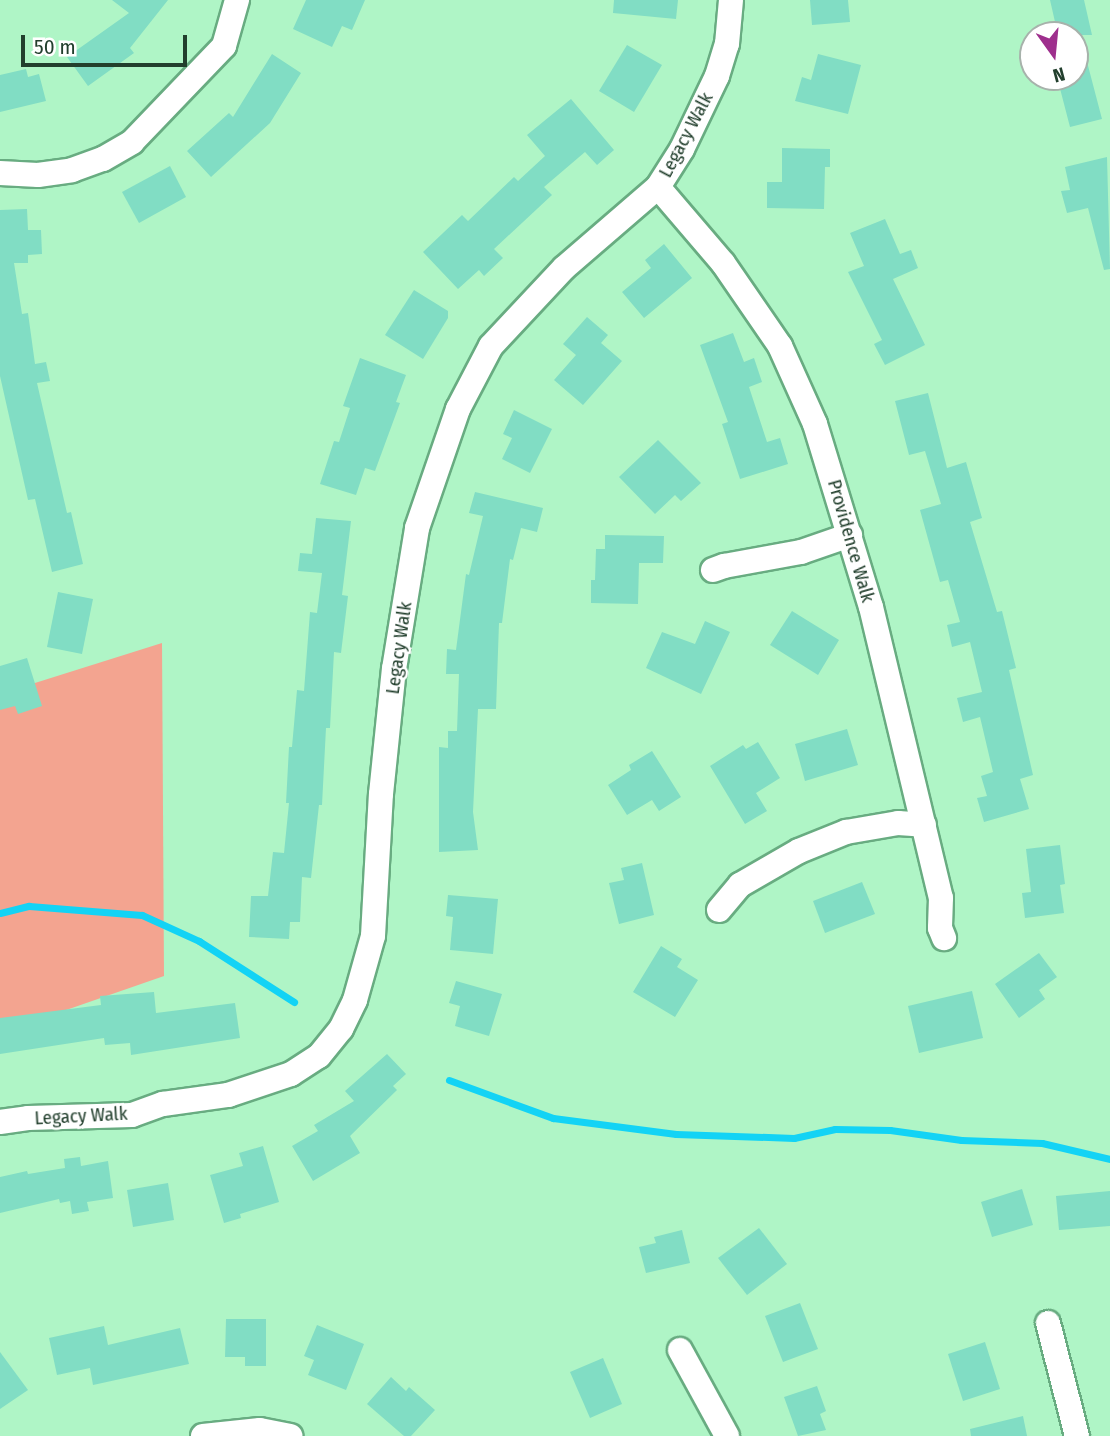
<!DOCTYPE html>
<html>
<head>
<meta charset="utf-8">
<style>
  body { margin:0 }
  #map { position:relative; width:1110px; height:1436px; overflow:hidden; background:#aff5c6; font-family:"Fira Sans Condensed",sans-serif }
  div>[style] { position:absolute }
  .green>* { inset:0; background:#f3a490 }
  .stream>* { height:7px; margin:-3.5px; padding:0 3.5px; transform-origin:3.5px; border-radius:3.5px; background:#13d3f5 }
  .building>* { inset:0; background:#81ddc4 }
  .roads { filter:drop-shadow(2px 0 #68ac81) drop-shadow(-2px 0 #68ac81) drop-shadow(0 2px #68ac81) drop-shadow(0 -2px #68ac81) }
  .street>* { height:24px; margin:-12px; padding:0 12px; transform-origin:12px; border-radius:12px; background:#fff }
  span { translate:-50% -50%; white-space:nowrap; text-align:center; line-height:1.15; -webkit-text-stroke:5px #fff; paint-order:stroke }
  .street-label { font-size:19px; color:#223f2d }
  .north { position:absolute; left:1019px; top:21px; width:70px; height:70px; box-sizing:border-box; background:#fff; border:2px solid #a7b2ab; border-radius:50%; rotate:165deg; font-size:19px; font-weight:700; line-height:28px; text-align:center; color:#223f2d }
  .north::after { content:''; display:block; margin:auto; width:24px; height:32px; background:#9e2f8d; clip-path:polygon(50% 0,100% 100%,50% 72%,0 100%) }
  .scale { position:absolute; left:21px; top:35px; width:166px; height:32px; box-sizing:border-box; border:4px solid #223f2d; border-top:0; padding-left:9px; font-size:21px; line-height:24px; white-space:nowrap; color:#223f2d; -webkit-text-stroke:5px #fff; paint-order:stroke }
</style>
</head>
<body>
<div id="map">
  <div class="green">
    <i style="clip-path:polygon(162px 643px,164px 976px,0 1033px,0 694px)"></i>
  </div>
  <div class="stream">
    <i style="left:0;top:913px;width:30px;rotate:-14deg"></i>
    <i style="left:29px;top:906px;width:113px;rotate:4.6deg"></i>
    <i style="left:142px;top:915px;width:63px;rotate:24.5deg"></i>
    <i style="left:199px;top:941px;width:113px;rotate:32.7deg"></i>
    <i style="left:449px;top:1080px;width:111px;rotate:20.1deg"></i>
    <i style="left:553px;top:1118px;width:124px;rotate:7.4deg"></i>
    <i style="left:676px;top:1134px;width:118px;rotate:1.9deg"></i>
    <i style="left:794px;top:1138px;width:42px;rotate:-12.4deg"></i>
    <i style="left:835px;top:1129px;width:55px;rotate:1deg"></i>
    <i style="left:890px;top:1130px;width:72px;rotate:8deg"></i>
    <i style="left:961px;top:1140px;width:81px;rotate:2.1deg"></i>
    <i style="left:1042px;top:1143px;width:70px;rotate:13.2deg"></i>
  </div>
  <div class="building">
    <i style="clip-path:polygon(112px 0,168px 0,130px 48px,134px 53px,88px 86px,67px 57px,129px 13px)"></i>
    <i style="clip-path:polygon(306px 0,365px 0,352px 30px,342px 26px,332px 47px,293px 29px)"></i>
    <i style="clip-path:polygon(614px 0,678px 0,676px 19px,613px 13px)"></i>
    <i style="clip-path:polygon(810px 0,848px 0,850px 22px,812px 25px)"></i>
    <i style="clip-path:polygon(1050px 0,1084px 0,1092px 35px,1058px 35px)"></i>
    <i style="clip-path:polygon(1081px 39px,1102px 119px,1070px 127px,1057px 77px,1075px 77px,1075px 40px)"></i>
    <i style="clip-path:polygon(627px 45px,662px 65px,634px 112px,599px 91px)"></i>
    <i style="clip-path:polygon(272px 54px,301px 73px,270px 123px,211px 177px,187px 151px,229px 113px,233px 117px)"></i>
    <i style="clip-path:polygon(818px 54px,861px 65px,848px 114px,795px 101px,802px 77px,811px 80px)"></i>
    <i style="clip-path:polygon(26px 69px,28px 77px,39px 74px,46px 101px,0 112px,0 75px)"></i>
    <i style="clip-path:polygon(571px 99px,614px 150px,597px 165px,585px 152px,544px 187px,552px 195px,494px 249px,503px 258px,484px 276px,479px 270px,458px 289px,423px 252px,462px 215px,468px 221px,514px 177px,518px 181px,545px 156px,527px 135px)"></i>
    <i style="clip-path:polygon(782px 148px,830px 149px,830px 167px,825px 167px,824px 209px,767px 208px,767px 182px,782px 182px)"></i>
    <i style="clip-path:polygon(1107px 157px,1110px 269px,1104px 270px,1088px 208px,1067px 213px,1061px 191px,1070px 190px,1065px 167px)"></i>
    <i style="clip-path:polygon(170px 166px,186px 197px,139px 223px,122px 192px)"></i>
    <i style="clip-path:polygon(27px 209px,28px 230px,41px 230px,42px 254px,28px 255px,28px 263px,14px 263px,22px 314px,28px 313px,35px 364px,46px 362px,50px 381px,37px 383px,67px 513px,71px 512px,83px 564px,52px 572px,35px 499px,28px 500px,0 376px,0 210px)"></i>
    <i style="clip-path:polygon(885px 219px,900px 254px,911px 250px,918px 268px,893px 279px,925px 345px,885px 365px,874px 344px,882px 340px,848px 272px,864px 266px,850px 233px)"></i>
    <i style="clip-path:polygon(664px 244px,692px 278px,644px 318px,622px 292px,651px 268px,645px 260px)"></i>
    <i style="clip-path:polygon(414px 290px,448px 311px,448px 318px,423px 359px,385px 335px)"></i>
    <i style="clip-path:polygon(587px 317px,608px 335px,601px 343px,622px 361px,583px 405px,554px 380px,576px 355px,563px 344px)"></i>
    <i style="clip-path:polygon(733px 333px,744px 362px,754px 358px,762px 382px,749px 387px,767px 442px,780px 438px,788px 464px,740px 479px,722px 424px,728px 422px,700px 345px)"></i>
    <i style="clip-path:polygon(360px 358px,406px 375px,396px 402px,400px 403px,375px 471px,365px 468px,356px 495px,320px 484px,334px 441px,339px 442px,350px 408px,343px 406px)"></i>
    <i style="clip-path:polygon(928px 393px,947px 468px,966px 462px,982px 518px,970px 522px,997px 612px,1002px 611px,1016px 668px,1009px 670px,1033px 775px,1020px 779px,1029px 809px,984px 822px,977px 798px,987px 796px,981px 776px,993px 772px,980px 717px,963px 722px,957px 698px,982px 692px,970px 642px,952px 647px,947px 625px,960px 622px,948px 580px,940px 582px,920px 510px,941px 504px,925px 451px,909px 455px,895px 401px)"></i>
    <i style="clip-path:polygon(514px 410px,552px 429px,530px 473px,502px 459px,512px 438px,503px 434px)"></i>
    <i style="clip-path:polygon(658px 440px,701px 483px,681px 501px,675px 495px,655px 514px,619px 477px)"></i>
    <i style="clip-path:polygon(475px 492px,543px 508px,537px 532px,521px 528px,513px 560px,510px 559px,502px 623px,499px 623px,496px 709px,478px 709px,473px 812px,478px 850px,439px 852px,439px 747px,448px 748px,448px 731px,457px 731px,459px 674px,446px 674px,447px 649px,456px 650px,466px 574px,469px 575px,483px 516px,469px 513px)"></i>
    <i style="clip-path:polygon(316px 518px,351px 521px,342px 595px,348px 596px,341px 653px,334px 652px,330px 728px,326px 728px,322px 805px,319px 805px,311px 878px,302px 877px,300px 922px,290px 922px,289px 939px,249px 937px,251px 896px,268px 896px,273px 852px,284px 853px,289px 803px,286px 803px,289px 747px,292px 747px,297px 690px,304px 691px,310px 612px,317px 613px,322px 573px,298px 571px,300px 553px,312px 554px)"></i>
    <i style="clip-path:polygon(605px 535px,664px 536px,663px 563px,639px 563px,638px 604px,591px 603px,591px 580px,595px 580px,596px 549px,605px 549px)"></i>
    <i style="clip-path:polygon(58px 592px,93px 599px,82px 654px,47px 647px)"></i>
    <i style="clip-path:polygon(792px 611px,839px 640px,818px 675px,770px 645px)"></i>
    <i style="clip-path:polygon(705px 621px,730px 632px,701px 694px,646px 668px,662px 632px,695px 644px)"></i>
    <i style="clip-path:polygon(27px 658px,42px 706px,18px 714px,15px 706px,0 710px,0 666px)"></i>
    <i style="clip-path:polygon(847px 729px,858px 765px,805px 781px,795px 744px)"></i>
    <i style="clip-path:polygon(758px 742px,780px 778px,756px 793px,767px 811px,745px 824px,710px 766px,743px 745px,746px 749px)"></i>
    <i style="clip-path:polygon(652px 751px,681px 797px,659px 811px,652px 800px,627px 815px,608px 785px,631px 770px,629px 765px)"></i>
    <i style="clip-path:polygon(1060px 845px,1065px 884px,1060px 885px,1064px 913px,1025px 918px,1022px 893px,1031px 892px,1026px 849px)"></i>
    <i style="clip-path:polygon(642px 863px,654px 915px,619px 924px,609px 883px,624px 880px,621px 868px)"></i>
    <i style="clip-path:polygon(862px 882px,875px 914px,825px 933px,813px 901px)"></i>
    <i style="clip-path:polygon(448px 895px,498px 899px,493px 954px,450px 950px,453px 917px,446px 916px)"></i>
    <i style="clip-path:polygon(661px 946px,682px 959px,677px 967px,698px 980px,675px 1017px,633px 992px)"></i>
    <i style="clip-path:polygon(1039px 953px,1057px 977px,1039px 990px,1045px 999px,1019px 1018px,995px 984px)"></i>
    <i style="clip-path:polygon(456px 981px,502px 994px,489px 1036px,455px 1026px,460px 1006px,449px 1003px)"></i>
    <i style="clip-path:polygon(972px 991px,983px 1038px,919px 1053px,908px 1006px)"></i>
    <i style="clip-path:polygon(154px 992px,156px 1013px,235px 1003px,240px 1038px,131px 1055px,130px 1043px,105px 1045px,104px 1038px,0 1054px,0 1018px,101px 1005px,100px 996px)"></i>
    <i style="clip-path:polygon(387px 1054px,406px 1074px,393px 1086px,397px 1090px,350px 1136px,360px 1153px,313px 1181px,292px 1146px,318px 1131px,314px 1125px,354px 1101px,345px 1091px)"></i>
    <i style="clip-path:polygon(263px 1146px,279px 1202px,240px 1214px,241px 1218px,224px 1223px,210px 1175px,243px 1166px,239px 1153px)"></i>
    <i style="clip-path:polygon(80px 1157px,81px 1166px,108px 1161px,113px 1198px,87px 1202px,89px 1211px,72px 1214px,70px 1201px,60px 1203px,59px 1199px,0 1213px,0 1177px,27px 1171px,28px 1174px,65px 1168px,64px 1159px)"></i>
    <i style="clip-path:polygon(168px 1183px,174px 1220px,133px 1227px,127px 1190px)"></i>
    <i style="clip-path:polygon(1022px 1189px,1033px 1225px,992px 1237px,981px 1202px)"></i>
    <i style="clip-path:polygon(1110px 1191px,1110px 1226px,1059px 1230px,1056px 1196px)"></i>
    <i style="clip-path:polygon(759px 1228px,787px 1264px,747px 1295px,718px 1258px)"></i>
    <i style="clip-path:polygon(682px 1230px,690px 1263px,646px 1273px,639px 1247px,656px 1243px,654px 1237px)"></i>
    <i style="clip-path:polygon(800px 1303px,818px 1349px,783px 1362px,765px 1316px)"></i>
    <i style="clip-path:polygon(226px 1319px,266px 1319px,266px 1366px,245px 1366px,245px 1357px,225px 1357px)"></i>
    <i style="clip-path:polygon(317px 1325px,364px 1344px,346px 1390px,308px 1375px,314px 1360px,304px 1356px)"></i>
    <i style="clip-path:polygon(104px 1326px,108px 1345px,180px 1328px,189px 1364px,93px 1385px,90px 1368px,57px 1375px,49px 1338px)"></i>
    <i style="clip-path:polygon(985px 1342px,1000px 1389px,963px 1401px,948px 1354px)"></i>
    <i style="clip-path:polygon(0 1352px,28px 1390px,0 1409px)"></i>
    <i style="clip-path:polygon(603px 1358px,622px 1404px,590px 1418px,570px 1372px)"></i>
    <i style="clip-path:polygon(391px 1377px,406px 1391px,409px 1387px,435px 1410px,411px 1436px,404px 1436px,367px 1404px)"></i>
    <i style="clip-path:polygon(817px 1386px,826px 1411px,820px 1414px,826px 1430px,798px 1436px,784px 1397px)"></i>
    <i style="clip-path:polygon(1023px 1416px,1027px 1436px,971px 1436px,970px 1429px)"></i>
  </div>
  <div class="roads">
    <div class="street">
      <i style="left:0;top:173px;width:38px;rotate:3deg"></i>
      <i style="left:38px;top:175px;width:34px;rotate:-8deg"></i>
      <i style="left:72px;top:170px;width:33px;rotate:-20deg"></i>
      <i style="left:103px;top:159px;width:34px;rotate:-30deg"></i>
      <i style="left:132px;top:142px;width:133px;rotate:-46.2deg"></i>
      <i style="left:224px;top:46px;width:48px;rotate:-74.2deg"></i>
      <i style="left:658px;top:187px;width:100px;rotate:49.5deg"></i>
      <i style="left:723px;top:263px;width:101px;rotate:55.5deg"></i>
      <i style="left:780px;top:346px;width:85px;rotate:65.8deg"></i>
      <i style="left:815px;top:424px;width:191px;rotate:73deg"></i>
      <i style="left:871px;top:607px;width:299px;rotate:76.5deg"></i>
      <i style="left:941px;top:898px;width:30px;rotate:92deg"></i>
      <i style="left:940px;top:928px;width:11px;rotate:68deg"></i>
      <i style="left:713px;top:570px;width:12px;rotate:-20deg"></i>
      <i style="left:724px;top:566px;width:78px;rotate:-10.3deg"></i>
      <i style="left:801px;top:552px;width:52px;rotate:-19.1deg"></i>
      <i style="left:719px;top:910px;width:33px;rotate:-50deg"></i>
      <i style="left:740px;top:885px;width:68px;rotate:-30deg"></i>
      <i style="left:799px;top:851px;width:51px;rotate:-22deg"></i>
      <i style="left:846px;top:832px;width:53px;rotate:-9.8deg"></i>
      <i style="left:898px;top:823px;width:26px;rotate:4deg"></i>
      <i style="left:0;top:1122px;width:28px;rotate:-8deg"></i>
      <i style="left:28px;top:1118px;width:104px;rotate:-1.7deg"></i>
      <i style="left:132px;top:1115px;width:33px;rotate:-20deg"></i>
      <i style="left:163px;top:1104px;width:66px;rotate:-7.9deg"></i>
      <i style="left:228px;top:1095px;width:66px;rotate:-18.4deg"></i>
      <i style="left:291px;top:1074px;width:33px;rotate:-33deg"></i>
      <i style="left:319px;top:1056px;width:35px;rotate:-51deg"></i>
      <i style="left:341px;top:1029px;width:32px;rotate:-64deg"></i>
      <i style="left:355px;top:1000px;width:66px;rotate:-74.3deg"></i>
      <i style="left:373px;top:936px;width:142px;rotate:-86.8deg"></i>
      <i style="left:381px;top:794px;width:126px;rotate:-84.1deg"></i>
      <i style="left:394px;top:669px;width:143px;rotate:-80.7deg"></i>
      <i style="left:417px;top:528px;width:126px;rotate:-71deg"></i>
      <i style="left:458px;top:409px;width:71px;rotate:-62.4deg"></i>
      <i style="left:491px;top:346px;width:107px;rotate:-46.9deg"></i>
      <i style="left:564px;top:268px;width:124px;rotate:-40.8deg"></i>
      <i style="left:658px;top:187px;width:45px;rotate:-57.7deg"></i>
      <i style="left:682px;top:149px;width:81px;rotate:-64.4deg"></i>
      <i style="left:717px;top:76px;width:34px;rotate:-73deg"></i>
      <i style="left:727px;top:44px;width:44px;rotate:-84.8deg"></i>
      <i style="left:1048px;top:1323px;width:117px;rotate:75.6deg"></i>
      <i style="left:680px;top:1350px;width:98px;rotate:61.3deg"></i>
      <i style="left:203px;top:1436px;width:57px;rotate:-6deg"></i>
      <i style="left:260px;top:1430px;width:31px;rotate:11deg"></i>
    </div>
  </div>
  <div class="street-label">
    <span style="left:686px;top:135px;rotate:-62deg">Legacy Walk</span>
    <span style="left:851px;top:541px;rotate:74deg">Providence Walk</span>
    <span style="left:399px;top:648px;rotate:-82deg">Legacy Walk</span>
    <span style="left:81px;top:1116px;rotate:-3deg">Legacy Walk</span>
  </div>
  <div class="north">N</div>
  <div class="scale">50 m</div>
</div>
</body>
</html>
